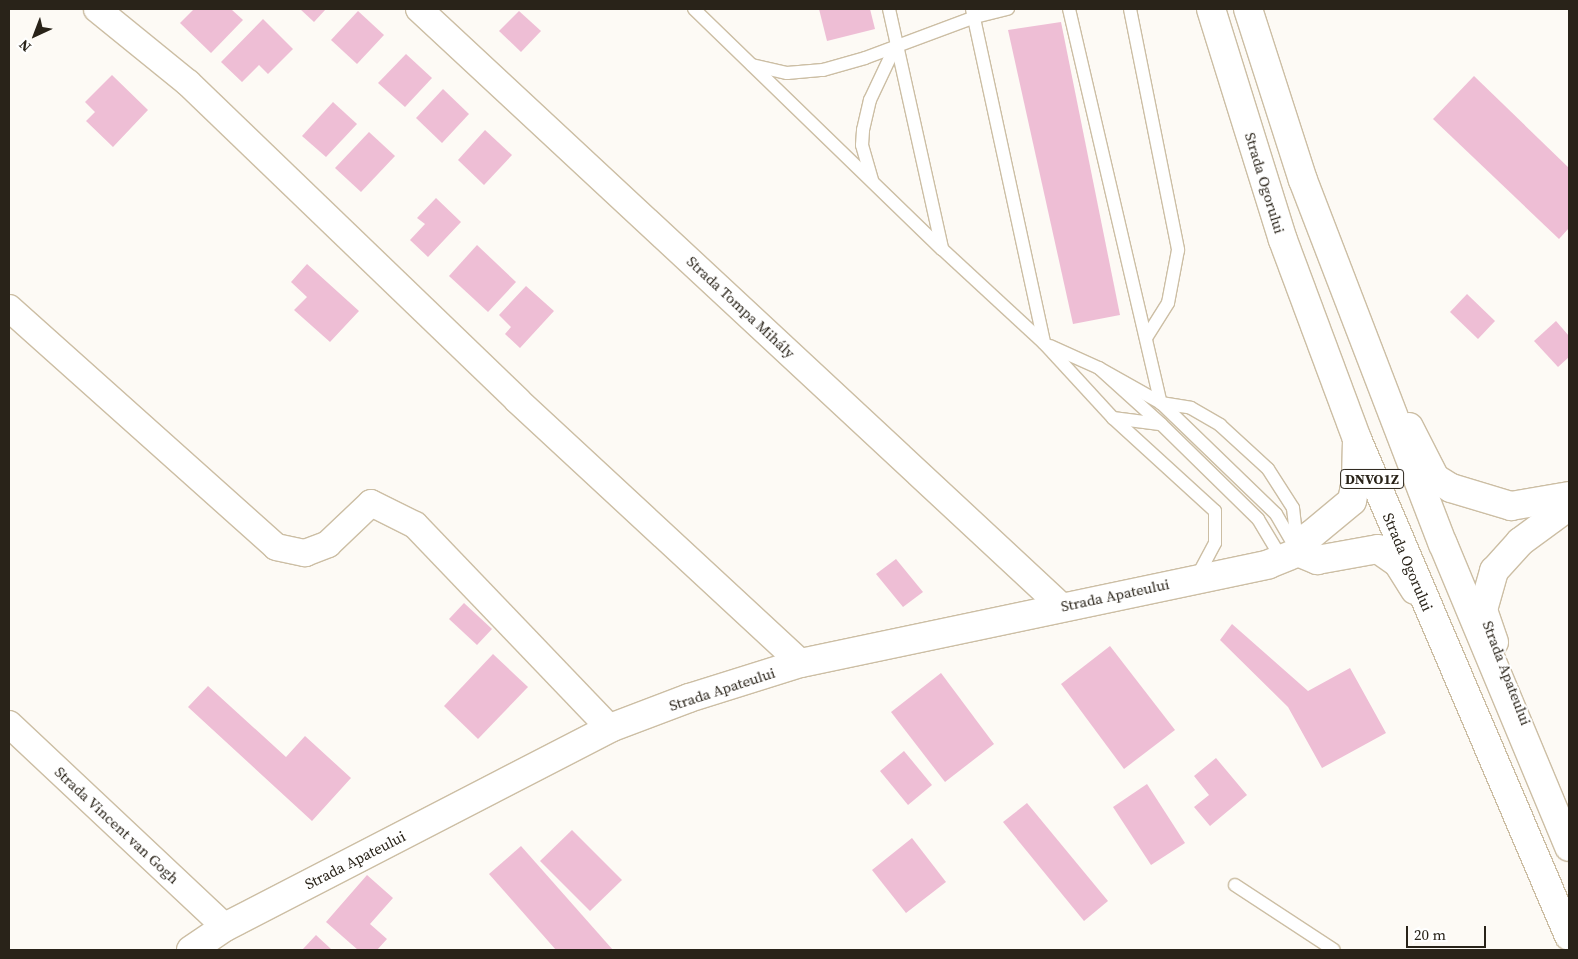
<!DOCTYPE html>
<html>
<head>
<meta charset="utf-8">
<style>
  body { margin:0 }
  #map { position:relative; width:1578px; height:959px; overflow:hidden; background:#fdfaf5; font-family:"Source Serif 4",serif }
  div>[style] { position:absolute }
  .building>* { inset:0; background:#eebed5 }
  .roads { filter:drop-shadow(1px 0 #ccbea4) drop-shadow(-1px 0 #ccbea4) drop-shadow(0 1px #ccbea4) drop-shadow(0 -1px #ccbea4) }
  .service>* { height:12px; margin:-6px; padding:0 6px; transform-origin:6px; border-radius:6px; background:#fff }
  .minor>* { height:26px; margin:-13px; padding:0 13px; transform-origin:13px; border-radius:13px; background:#fff }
  .tertiary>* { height:28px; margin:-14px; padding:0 14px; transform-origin:14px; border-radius:14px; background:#fff }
  .trunk>* { height:28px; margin:-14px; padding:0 14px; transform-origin:14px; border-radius:14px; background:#fff }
  span { translate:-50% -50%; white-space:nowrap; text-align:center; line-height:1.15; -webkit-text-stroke:4px #fff; paint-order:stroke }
  .shield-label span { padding:1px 4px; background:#fff; border:1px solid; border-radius:4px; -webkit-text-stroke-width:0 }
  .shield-label { font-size:14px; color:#292319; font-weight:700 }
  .street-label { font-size:15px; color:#292319 }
  .frame { position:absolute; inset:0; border:10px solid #292319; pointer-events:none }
  .north { position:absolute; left:10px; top:10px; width:50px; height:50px; -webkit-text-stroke:4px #fff; paint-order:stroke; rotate:223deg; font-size:14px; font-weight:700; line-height:20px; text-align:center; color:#292319 }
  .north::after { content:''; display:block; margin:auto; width:18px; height:22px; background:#292319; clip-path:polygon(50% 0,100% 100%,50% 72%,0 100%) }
  .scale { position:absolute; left:1406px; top:926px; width:80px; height:22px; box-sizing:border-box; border:2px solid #292319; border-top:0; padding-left:6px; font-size:15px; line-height:18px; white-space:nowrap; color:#292319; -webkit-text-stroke:4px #fff; paint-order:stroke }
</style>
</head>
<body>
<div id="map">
  <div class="building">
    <i style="clip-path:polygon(194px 9px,231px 9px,243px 20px,211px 53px,180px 23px)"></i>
    <i style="clip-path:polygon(300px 9px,326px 9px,314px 22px)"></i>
    <i style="clip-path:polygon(819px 9px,870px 9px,875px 29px,827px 41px)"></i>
    <i style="clip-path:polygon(358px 11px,384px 35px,357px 64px,331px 40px)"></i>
    <i style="clip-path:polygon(519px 11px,541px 31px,521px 52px,499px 31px)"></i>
    <i style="clip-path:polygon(263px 19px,293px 49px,268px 74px,259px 65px,242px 82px,221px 62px)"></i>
    <i style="clip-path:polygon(1061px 22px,1120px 315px,1073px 324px,1008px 30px)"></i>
    <i style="clip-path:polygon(406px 54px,432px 78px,405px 107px,378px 83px)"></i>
    <i style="clip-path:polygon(112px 75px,148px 110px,113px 147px,86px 121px,95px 112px,85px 102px)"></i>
    <i style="clip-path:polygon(1474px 76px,1569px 168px,1569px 228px,1559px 239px,1433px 119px)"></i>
    <i style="clip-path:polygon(443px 89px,469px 114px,442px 143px,416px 118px)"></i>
    <i style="clip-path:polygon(333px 102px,357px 124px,326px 157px,302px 136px)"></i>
    <i style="clip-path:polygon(485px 130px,512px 155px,484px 185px,458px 160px)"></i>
    <i style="clip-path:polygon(369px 132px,395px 156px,361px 192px,335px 168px)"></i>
    <i style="clip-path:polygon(436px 198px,461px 222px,428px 257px,410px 240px,425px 224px,417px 218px)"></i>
    <i style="clip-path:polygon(477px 245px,516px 282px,488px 312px,449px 276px)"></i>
    <i style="clip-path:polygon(307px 264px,359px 311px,330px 342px,294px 310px,307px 297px,291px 282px)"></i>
    <i style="clip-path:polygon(526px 286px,554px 311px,520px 348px,505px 334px,511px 327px,499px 315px)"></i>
    <i style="clip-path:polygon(1467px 294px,1495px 321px,1478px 339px,1450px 312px)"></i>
    <i style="clip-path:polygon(1556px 321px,1569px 336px,1569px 357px,1558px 367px,1534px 341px)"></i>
    <i style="clip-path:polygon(896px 559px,923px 592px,903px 607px,876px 574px)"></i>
    <i style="clip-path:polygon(464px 603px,492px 629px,477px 645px,449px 619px)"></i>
    <i style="clip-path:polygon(1232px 624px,1308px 691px,1350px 668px,1386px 733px,1322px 768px,1288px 707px,1220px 640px)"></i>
    <i style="clip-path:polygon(1110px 646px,1175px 730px,1124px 769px,1061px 684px)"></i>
    <i style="clip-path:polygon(493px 654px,528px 687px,478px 739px,444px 706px)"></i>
    <i style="clip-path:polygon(941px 673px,994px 744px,945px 782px,891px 712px)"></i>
    <i style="clip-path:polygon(208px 686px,286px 757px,305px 736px,351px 778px,312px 821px,188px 707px)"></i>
    <i style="clip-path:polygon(904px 751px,932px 785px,908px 805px,880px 771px)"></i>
    <i style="clip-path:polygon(1216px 758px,1247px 795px,1210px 826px,1194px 807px,1209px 795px,1194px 776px)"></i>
    <i style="clip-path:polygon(1147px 784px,1185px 843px,1151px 865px,1113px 807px)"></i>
    <i style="clip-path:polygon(1027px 803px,1108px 901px,1084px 921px,1003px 822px)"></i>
    <i style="clip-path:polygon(572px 830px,622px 880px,590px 911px,540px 861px)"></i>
    <i style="clip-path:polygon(912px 838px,946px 882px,906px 913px,872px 870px)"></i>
    <i style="clip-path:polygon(521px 846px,613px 950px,556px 950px,489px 874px)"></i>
    <i style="clip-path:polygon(367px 875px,393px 898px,370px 924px,387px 939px,377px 950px,358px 950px,326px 922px)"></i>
    <i style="clip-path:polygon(316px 935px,332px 950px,302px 950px)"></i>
  </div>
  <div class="roads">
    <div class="service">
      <i style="left:694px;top:9px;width:345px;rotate:44.1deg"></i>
      <i style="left:942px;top:249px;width:139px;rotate:42.7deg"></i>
      <i style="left:1044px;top:343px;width:102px;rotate:47.4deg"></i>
      <i style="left:1113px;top:418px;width:138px;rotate:42.4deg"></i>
      <i style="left:1215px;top:511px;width:32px;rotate:90deg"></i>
      <i style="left:1215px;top:543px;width:40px;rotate:118deg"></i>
      <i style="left:889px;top:9px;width:246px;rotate:77.5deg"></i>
      <i style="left:972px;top:9px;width:342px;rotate:77.8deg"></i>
      <i style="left:1069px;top:9px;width:405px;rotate:76.9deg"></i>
      <i style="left:1161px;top:403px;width:71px;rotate:-150.6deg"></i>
      <i style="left:1130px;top:9px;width:246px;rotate:78.7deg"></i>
      <i style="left:1178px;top:250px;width:54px;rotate:100.7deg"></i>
      <i style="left:1168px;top:303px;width:41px;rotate:122.2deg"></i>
      <i style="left:752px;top:65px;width:36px;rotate:13deg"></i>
      <i style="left:787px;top:73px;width:36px;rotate:-5deg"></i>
      <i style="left:823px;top:70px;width:44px;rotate:-15.9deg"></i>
      <i style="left:865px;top:58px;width:117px;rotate:-20.4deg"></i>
      <i style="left:975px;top:17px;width:34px;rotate:-14deg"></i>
      <i style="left:872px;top:180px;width:36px;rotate:-106deg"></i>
      <i style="left:862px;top:145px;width:15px;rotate:-86deg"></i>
      <i style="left:863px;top:130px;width:31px;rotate:-77deg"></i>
      <i style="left:870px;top:100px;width:63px;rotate:-64.7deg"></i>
      <i style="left:1050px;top:346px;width:54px;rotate:24.2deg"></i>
      <i style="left:1099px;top:368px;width:84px;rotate:42.1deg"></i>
      <i style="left:1161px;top:424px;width:136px;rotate:44.4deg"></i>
      <i style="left:1258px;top:519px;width:47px;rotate:59deg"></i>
      <i style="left:1161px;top:403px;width:30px;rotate:9deg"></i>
      <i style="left:1191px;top:408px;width:34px;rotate:30deg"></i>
      <i style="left:1220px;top:425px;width:65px;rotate:42.5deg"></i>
      <i style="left:1268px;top:469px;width:46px;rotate:57.3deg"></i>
      <i style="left:1293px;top:508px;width:44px;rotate:83.5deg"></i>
      <i style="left:1298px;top:552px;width:44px;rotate:-120.1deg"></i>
      <i style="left:1276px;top:514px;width:160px;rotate:-136deg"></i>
      <i style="left:1113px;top:418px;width:47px;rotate:7.3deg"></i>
      <i style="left:1235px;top:885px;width:118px;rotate:33.3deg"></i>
    </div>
    <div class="minor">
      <i style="left:97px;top:9px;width:117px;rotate:39.1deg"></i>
      <i style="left:188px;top:83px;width:457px;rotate:43.9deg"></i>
      <i style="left:517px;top:400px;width:387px;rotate:42.8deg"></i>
      <i style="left:419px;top:9px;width:877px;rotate:42.92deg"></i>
      <i style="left:9px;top:308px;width:358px;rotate:41.8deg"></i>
      <i style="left:276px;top:547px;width:30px;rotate:12deg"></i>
      <i style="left:305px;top:553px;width:25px;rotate:-21deg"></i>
      <i style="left:328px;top:544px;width:59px;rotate:-43.6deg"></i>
      <i style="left:371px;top:503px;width:49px;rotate:26.6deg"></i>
      <i style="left:415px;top:525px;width:281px;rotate:46.2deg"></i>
      <i style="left:9px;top:724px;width:296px;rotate:43.2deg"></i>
    </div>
    <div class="tertiary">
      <i style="left:1409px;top:427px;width:57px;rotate:63deg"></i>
      <i style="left:1435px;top:478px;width:19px;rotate:32deg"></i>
      <i style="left:1451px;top:488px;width:63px;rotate:16.7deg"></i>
      <i style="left:1511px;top:506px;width:59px;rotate:-9.8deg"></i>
      <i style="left:1298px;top:552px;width:21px;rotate:23deg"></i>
      <i style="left:1317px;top:560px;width:62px;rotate:-10.2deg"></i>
      <i style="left:1378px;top:549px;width:24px;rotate:35deg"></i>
      <i style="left:1398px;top:563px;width:32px;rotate:58deg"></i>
      <i style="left:1494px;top:642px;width:34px;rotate:-109deg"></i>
      <i style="left:1483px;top:610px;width:41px;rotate:-74.2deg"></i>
      <i style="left:1494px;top:571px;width:39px;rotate:-48deg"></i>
      <i style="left:1520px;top:542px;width:61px;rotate:-36.3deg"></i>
      <i style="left:191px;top:950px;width:41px;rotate:-34.1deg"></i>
      <i style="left:225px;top:927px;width:433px;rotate:-27.3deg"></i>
      <i style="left:610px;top:728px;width:85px;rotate:-20.8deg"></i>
      <i style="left:689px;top:698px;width:117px;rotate:-17.4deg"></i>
      <i style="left:801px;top:663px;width:478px;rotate:-11.9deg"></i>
      <i style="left:1269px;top:564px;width:31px;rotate:-22deg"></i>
      <i style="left:1298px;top:552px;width:21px;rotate:-53deg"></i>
      <i style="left:1311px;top:535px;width:53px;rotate:-39.7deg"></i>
      <i style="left:1352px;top:501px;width:20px;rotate:-79deg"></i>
      <i style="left:1356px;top:481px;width:42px;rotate:-88.6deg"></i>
    </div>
    <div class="trunk">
      <i style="left:1211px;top:9px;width:242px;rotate:72.7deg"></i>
      <i style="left:1283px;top:240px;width:212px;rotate:69.6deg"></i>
      <i style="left:1357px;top:439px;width:540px;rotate:66.9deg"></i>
      <i style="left:1248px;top:9px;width:180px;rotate:72.2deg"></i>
      <i style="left:1303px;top:180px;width:390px;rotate:69deg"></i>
      <i style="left:1443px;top:544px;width:328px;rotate:67.4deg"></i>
    </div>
  </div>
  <div class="shield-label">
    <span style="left:1372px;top:479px">DNVO1Z</span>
  </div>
  <div class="street-label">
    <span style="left:1265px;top:183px;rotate:73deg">Strada Ogorului</span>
    <span style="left:741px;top:307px;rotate:43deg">Strada Tompa Mihály</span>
    <span style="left:1408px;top:562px;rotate:67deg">Strada Ogorului</span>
    <span style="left:1115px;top:595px;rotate:-12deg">Strada Apateului</span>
    <span style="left:1507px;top:673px;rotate:69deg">Strada Apateului</span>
    <span style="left:722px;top:689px;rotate:-18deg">Strada Apateului</span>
    <span style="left:117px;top:825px;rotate:43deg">Strada Vincent van Gogh</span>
    <span style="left:355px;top:860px;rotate:-27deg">Strada Apateului</span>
  </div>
  <div class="frame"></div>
  <div class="north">N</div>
  <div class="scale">20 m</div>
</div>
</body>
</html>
